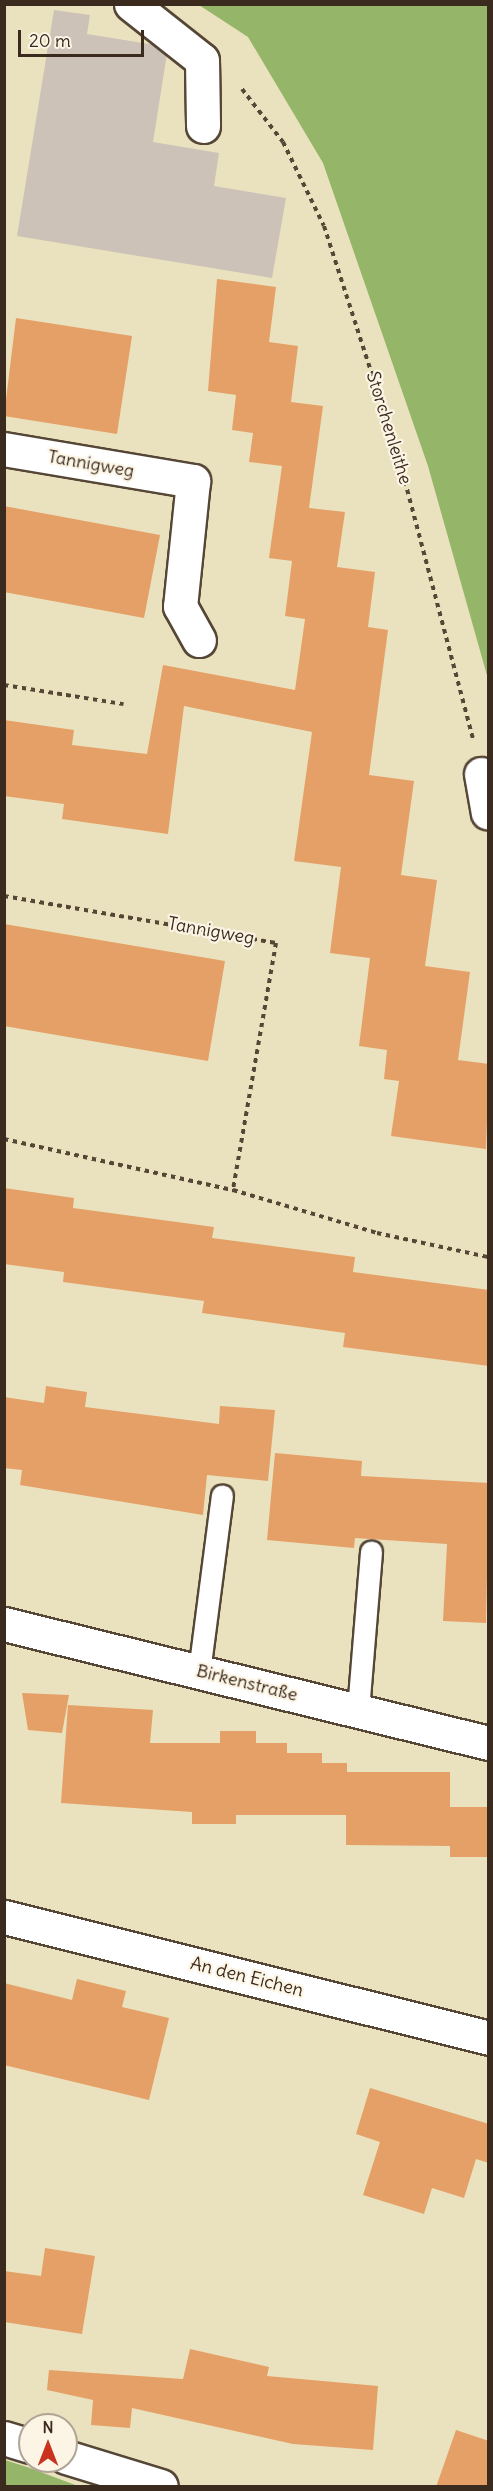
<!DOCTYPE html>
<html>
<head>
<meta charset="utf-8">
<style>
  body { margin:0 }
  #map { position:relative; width:493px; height:2491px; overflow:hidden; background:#eae2be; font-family:Delius,sans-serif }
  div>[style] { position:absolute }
  .industrial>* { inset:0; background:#ccc2b8 }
  .forest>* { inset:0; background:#95b568 }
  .building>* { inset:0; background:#e4a066 }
  .path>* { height:4px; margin-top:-2px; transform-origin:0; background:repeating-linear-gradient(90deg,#554636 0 4.5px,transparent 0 9px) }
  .roads { filter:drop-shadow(2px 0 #554636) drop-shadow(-2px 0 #554636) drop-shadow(0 2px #554636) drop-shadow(0 -2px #554636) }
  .service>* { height:21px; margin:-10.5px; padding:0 10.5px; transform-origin:10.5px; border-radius:10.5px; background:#fff }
  .minor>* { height:33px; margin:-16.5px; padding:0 16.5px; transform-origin:16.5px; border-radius:16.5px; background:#fff }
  span { translate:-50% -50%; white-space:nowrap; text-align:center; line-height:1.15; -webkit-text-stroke:4.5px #fcf5e5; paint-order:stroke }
  .street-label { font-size:18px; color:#3b2a1e }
  .frame { position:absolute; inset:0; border:6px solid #3b2a1e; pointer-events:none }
  .north { position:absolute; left:18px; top:2413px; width:60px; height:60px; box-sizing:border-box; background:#fcf5e5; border:2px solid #afa495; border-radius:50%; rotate:0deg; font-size:16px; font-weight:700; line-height:24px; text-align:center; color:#3b2a1e }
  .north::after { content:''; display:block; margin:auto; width:21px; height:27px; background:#c8321e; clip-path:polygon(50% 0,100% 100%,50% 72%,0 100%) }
  .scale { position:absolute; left:18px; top:30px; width:126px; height:27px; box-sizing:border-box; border:3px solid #3b2a1e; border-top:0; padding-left:8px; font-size:18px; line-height:21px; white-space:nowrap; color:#3b2a1e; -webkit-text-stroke:4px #fcf5e5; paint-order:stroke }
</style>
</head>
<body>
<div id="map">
  <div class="industrial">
    <i style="clip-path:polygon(54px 10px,90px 15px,87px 34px,168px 47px,153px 142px,219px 153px,214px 186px,286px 198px,272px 278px,17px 236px)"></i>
  </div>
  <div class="forest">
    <i style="clip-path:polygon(199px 5px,488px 5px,488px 679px,428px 466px,323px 163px,248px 37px)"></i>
    <i style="clip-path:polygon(5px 2460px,30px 2468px,78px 2486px,5px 2486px)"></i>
  </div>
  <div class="building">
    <i style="clip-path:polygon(217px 279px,276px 287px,269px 342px,298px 346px,291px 402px,323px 406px,309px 508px,345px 512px,337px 567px,375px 572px,368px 627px,388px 630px,369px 775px,414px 781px,401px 875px,437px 880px,425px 966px,470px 972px,458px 1060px,489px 1064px,486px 1149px,391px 1136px,399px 1081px,384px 1079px,387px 1050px,359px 1046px,370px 958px,330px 953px,341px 867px,294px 861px,312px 732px,184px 706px,168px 834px,62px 819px,64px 804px,4px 796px,4px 720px,74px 730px,72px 745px,147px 754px,163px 665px,295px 690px,305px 619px,285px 616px,292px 561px,269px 558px,282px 466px,249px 462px,253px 433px,232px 430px,236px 395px,208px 391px)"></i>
    <i style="clip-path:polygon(16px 318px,132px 336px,117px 434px,4px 416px)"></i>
    <i style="clip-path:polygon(4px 506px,160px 535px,144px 618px,4px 592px)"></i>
    <i style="clip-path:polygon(4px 924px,225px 961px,208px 1061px,4px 1026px)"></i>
    <i style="clip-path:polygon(4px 1188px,74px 1198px,73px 1208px,214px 1227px,212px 1238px,355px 1257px,353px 1272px,489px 1290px,489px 1366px,343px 1347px,345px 1333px,202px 1313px,204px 1301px,63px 1282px,64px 1272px,4px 1264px)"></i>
    <i style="clip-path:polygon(46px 1386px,87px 1392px,85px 1407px,219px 1424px,220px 1406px,275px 1410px,268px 1481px,207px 1475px,203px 1515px,20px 1485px,22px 1470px,4px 1468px,4px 1397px,44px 1403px)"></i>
    <i style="clip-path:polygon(275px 1453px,362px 1461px,361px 1476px,489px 1483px,486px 1623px,443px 1621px,447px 1544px,355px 1538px,354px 1548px,267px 1540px)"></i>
    <i style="clip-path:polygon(22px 1693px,69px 1695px,62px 1733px,28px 1730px)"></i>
    <i style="clip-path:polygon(68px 1705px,153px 1710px,150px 1743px,220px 1743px,220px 1731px,256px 1731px,256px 1743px,287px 1743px,287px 1753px,322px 1753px,322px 1763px,347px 1763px,347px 1772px,450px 1772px,450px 1807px,489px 1807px,489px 1857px,450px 1857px,450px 1846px,346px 1845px,346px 1815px,236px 1815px,236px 1824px,192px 1824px,192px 1812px,61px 1803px)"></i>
    <i style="clip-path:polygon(77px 1979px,126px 1991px,122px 2007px,169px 2018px,149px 2100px,4px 2065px,4px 1983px,72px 2000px)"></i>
    <i style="clip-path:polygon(370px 2088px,489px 2124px,489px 2163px,476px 2159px,464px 2198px,432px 2188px,424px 2214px,363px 2195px,380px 2142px,356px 2134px)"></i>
    <i style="clip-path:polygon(45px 2248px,95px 2256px,82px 2334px,4px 2322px,4px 2271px,41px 2276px)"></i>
    <i style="clip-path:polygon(190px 2349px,269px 2367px,267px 2376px,378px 2386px,373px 2450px,293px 2444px,132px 2408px,130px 2428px,91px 2425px,93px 2400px,47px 2390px,49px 2370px,183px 2379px)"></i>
    <i style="clip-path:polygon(456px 2430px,489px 2441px,489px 2487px,436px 2487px)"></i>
  </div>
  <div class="path">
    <i style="left:242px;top:89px;width:67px;rotate:52.3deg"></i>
    <i style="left:283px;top:142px;width:93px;rotate:64deg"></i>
    <i style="left:324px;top:226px;width:241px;rotate:72.1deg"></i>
    <i style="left:398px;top:455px;width:293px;rotate:75.2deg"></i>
    <i style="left:4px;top:685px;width:121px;rotate:9.1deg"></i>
    <i style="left:4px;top:896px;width:276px;rotate:9.8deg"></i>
    <i style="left:276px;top:943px;width:251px;rotate:99.9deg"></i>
    <i style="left:4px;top:1139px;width:235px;rotate:12.6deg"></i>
    <i style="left:233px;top:1190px;width:150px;rotate:16.6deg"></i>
    <i style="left:377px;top:1233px;width:114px;rotate:12.2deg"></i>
  </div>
  <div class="roads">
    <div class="service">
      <i style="left:199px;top:1672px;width:178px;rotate:-82.6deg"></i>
      <i style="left:358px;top:1710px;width:159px;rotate:-85.3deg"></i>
    </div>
    <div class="minor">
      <i style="left:131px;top:4px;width:90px;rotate:38.3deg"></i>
      <i style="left:202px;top:60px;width:66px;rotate:89.1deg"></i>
      <i style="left:4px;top:449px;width:192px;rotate:9.6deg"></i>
      <i style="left:193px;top:481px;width:126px;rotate:95.9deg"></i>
      <i style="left:180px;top:606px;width:39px;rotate:61deg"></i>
      <i style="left:481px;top:774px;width:39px;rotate:80deg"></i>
      <i style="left:4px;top:1624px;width:498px;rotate:13.8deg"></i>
      <i style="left:4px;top:1917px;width:499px;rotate:14deg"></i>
      <i style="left:4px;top:2438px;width:27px;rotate:17deg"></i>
      <i style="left:66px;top:2457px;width:99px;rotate:17deg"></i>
    </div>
  </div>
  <div class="street-label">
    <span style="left:389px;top:428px;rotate:73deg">Storchenleithe</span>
    <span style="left:91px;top:464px;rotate:10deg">Tannigweg</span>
    <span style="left:211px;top:931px;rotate:10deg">Tannigweg</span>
    <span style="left:247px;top:1683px;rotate:14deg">Birkenstraße</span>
    <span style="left:247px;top:1977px;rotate:14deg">An den Eichen</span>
  </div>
  <div class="frame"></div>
  <div class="north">N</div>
  <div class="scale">20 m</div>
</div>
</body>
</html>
